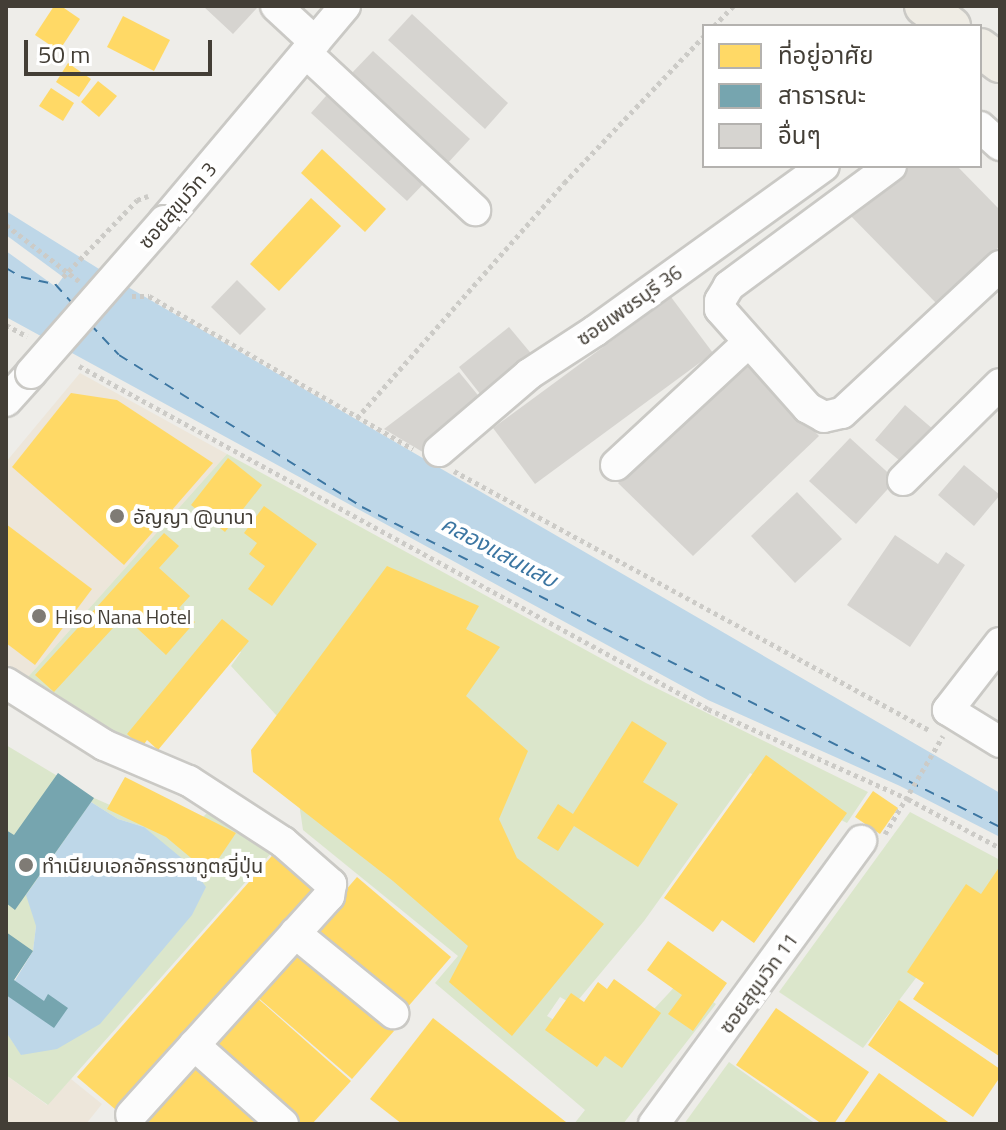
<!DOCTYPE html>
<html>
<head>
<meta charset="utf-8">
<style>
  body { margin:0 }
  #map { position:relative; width:1006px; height:1130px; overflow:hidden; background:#eeede9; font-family:"Titillium Web","Noto Sans Thai",sans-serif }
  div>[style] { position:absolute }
  .commercial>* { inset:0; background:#ede6da }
  .green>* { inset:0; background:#dbe6cb }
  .water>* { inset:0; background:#bed7e8 }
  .pier>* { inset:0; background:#eeede9 }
  .homes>* { inset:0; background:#ffd966 }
  .public>* { inset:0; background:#76a5af }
  .ferry>* { height:2px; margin-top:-1px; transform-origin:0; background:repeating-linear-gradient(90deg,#3c76a2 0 10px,transparent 0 18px) }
  .building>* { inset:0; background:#d6d4d0 }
  .path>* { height:5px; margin-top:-2.5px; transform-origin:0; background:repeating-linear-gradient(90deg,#cccbc7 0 4px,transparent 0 8px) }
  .roads { filter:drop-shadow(2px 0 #cac9c5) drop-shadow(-2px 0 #cac9c5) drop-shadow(0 2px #cac9c5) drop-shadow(0 -2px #cac9c5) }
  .minor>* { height:30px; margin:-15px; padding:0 15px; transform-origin:15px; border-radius:15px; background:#fcfcfc }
  .major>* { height:38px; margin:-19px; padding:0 19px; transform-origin:19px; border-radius:19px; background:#efece4 }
  .bridges { filter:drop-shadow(2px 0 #cac9c5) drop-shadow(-2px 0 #cac9c5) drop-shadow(0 2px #cac9c5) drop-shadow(0 -2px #cac9c5) }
  .minor-bridge>* { height:30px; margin:-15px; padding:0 15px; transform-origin:15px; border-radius:15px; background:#fcfcfc }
  .dots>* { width:22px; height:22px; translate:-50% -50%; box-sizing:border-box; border:4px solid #fff; border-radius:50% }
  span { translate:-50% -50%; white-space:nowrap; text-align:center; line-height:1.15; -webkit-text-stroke:8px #fff; paint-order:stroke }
  .street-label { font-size:20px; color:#433e36 }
  .poi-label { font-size:20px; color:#433e36 }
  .left { translate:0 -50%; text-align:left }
  .water-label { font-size:22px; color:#3c76a2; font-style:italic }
  .frame { position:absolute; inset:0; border:8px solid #433e36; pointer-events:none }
  .legend { position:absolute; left:702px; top:24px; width:280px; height:144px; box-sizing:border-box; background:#fff; border:2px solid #b4b2af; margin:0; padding:10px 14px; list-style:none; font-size:24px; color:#433e36 }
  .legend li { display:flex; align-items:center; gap:16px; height:40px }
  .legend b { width:40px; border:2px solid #b4b2af }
  .scale { position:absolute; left:24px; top:40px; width:188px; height:36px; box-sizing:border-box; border:4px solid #433e36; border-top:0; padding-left:10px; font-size:24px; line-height:28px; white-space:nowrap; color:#433e36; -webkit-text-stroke:6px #fff; paint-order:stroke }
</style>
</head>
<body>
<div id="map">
  <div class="commercial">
    <i style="clip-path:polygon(80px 373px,227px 454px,28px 677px,6px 664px,6px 462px)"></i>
    <i style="clip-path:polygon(6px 1075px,47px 1105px,71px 1079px,102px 1104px,86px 1124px,6px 1124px)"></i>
  </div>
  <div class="green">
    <i style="clip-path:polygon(227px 454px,646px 683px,868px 792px,847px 823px,750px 773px,644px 921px,574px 1005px,560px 997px,547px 1016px,613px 1053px,681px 980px,716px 1004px,623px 1124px,574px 1124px,585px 1110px,435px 983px,458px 956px,303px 830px,288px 728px,231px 666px,241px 652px,220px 639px,135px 744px,28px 677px)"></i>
    <i style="clip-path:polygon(6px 745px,94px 798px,183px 837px,212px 808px,273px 851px,48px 1105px,6px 1075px,6px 1032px,22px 1055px,144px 827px,118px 819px,91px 802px,36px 926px,33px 951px,14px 980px,6px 1001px)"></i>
    <i style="clip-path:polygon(910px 812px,1000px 860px,1000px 930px,968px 909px,863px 1048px,779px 992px)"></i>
    <i style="clip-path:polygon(729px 1062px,816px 1124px,684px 1124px)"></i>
  </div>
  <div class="water">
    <i style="clip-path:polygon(6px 211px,128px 287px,1000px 793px,1000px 837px,900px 786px,708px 700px,6px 317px)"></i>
    <i style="clip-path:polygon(91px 802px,118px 819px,144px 827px,190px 865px,206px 887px,192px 915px,100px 1024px,57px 1049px,21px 1055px,6px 1032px,6px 995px,33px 951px,36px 926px,26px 895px)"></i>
  </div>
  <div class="pier">
    <i style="clip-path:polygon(6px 235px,63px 277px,56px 287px,6px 251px)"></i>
  </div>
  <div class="homes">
    <i style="clip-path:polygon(54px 6px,61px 6px,80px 19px,59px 51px,35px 35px)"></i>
    <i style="clip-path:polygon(123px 16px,170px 40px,154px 71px,107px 47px)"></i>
    <i style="clip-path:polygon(68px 63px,91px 79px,79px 97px,56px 82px)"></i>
    <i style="clip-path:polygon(98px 81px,117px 96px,99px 117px,81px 102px)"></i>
    <i style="clip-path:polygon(51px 88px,74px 103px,63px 121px,39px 106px)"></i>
    <i style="clip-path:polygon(322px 149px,386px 209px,365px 232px,301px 173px)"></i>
    <i style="clip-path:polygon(311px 198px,341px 226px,279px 291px,250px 264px)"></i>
    <i style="clip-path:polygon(71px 393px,117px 400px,213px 463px,124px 565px,12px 467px)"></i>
    <i style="clip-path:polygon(228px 458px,262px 485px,225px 532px,191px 505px)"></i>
    <i style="clip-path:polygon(264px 506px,317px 544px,272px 606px,248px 589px,265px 566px,249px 554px,257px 543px,244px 533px)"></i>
    <i style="clip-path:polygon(6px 524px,92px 589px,35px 665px,6px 643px)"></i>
    <i style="clip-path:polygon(164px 533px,179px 546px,159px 568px,190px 596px,179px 608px,195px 622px,166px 655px,124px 616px,54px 692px,35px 675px)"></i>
    <i style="clip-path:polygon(387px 566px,479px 606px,466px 629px,500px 647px,466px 696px,528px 751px,499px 819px,517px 858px,604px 924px,512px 1036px,449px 982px,468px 946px,393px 881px,253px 772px,251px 750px)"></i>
    <i style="clip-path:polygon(222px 619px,249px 641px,158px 750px,147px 740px,142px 747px,127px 734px)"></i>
    <i style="clip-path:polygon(632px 721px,667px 743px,643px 782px,678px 804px,638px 867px,574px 826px,558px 851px,537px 838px,558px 804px,573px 814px)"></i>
    <i style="clip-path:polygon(766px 755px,847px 813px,754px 943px,722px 920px,713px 932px,664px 898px)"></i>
    <i style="clip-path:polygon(125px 777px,236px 833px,209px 873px,166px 837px,107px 809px)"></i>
    <i style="clip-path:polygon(873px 791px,898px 808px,880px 834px,855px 817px)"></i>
    <i style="clip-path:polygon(278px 849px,323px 886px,122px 1115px,77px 1077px)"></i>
    <i style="clip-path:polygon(998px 869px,1000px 870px,999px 1056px,913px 999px,924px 983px,907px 972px,966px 884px,981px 894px)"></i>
    <i style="clip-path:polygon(357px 877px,451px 957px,406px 1009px,312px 929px)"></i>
    <i style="clip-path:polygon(668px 941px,727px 983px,693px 1031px,668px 1014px,682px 995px,647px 970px)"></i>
    <i style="clip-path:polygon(297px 947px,394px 1031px,352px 1079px,255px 995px)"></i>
    <i style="clip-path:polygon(614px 979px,661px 1013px,622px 1068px,605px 1056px,597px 1067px,545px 1030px,571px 993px,584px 1002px,598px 982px,607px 989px)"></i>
    <i style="clip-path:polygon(255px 996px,351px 1081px,312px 1124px,298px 1124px,210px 1047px)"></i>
    <i style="clip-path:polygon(899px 1000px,1000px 1069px,1000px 1077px,973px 1117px,868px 1045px)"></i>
    <i style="clip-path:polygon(776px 1008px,869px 1072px,834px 1124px,822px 1124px,736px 1065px)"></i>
    <i style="clip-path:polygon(433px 1018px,566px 1122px,565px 1124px,402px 1124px,370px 1099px)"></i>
    <i style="clip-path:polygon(192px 1064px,262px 1124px,141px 1124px)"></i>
    <i style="clip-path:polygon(879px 1073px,951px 1124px,843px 1124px)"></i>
  </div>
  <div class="public">
    <i style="clip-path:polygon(58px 773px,94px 798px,15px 910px,6px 903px,6px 830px,14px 835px)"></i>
    <i style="clip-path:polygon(6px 932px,33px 951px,14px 980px,44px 1001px,48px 994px,68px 1008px,54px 1028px,6px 995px)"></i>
  </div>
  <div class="ferry">
    <i style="left:6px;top:268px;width:17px;rotate:31deg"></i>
    <i style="left:21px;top:277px;width:35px;rotate:12deg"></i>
    <i style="left:55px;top:284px;width:27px;rotate:48deg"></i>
    <i style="left:90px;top:324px;width:42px;rotate:46.9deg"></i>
    <i style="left:119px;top:355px;width:287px;rotate:32deg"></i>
    <i style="left:362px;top:507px;width:714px;rotate:26.64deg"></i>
  </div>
  <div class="building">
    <i style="clip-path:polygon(203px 6px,254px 6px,257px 8px,233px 34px)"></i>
    <i style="clip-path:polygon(412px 14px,508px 103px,485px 129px,388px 40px)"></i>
    <i style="clip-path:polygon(373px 51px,470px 139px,446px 165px,349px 76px)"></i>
    <i style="clip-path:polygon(334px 87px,431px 176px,407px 201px,311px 113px)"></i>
    <i style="clip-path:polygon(890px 166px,957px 166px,1000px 210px,1000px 246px,939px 306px,845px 210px)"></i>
    <i style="clip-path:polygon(237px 280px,266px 309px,240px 335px,211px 307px)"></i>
    <i style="clip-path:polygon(671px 297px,713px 353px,535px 484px,493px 428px)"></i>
    <i style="clip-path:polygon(509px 327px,539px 363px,488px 404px,459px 367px)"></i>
    <i style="clip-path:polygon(750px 362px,819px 436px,693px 556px,618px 483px)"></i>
    <i style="clip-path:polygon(459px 372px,486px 405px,426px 454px,384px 429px)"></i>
    <i style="clip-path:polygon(905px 405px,941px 436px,912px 471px,875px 440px)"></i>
    <i style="clip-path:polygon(850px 438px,896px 480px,856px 524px,809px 481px)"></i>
    <i style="clip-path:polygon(964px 465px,1000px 495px,974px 526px,938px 495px)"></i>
    <i style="clip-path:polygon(797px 492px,842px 539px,795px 583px,751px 536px)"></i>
    <i style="clip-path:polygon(895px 535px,938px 564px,946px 552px,965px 565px,910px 647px,847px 605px)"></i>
  </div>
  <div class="path">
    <i style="left:714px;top:26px;width:28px;rotate:-46deg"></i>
    <i style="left:6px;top:225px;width:92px;rotate:37.5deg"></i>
    <i style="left:63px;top:277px;width:107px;rotate:-46.1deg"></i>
    <i style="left:137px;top:200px;width:12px;rotate:-20deg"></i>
    <i style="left:132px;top:296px;width:17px"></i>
    <i style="left:149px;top:296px;width:305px;rotate:30.1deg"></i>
    <i style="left:6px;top:325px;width:24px;rotate:28deg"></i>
    <i style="left:79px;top:366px;width:716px;rotate:28.6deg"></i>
    <i style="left:708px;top:709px;width:219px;rotate:24.2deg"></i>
    <i style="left:908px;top:799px;width:104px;rotate:28deg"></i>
    <i style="left:357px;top:418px;width:313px;rotate:-48.6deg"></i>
    <i style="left:564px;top:183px;width:203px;rotate:-46.4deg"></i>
    <i style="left:454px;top:471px;width:541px;rotate:28.6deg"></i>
    <i style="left:885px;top:834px;width:114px;rotate:-59.4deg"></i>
  </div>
  <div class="roads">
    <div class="minor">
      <i style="left:276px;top:6px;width:53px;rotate:42.7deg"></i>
      <i style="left:306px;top:53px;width:231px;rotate:42.9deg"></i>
      <i style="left:980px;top:127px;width:27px;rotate:42deg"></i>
      <i style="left:891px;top:166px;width:202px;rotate:143.5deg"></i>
      <i style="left:729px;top:286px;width:17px;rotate:121deg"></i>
      <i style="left:720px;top:301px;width:8px;rotate:90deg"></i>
      <i style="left:720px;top:309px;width:132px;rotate:48.4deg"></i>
      <i style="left:808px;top:408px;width:18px;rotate:29deg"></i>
      <i style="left:824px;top:417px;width:18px;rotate:-13deg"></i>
      <i style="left:842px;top:413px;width:216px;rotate:-42.9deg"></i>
      <i style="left:164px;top:221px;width:281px;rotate:-49.9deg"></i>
      <i style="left:6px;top:401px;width:38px;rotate:-48deg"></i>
      <i style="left:439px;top:451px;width:118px;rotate:-40.5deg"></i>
      <i style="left:529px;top:374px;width:79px;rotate:-33.1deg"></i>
      <i style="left:595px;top:331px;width:282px;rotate:-35.8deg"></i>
      <i style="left:616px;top:465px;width:181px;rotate:-42.8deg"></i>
      <i style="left:903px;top:480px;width:136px;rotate:-44.7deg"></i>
      <i style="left:1000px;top:643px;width:85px;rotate:127.8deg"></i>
      <i style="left:948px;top:710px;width:61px;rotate:31.6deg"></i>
      <i style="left:6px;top:683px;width:116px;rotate:32.3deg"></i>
      <i style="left:104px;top:745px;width:92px;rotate:23deg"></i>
      <i style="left:189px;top:781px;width:112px;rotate:33deg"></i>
      <i style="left:283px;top:842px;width:64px;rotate:41.2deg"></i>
      <i style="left:331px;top:884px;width:12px;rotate:99deg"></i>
      <i style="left:329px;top:896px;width:295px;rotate:132.1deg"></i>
      <i style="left:295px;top:933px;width:127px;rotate:39.2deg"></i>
      <i style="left:194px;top:1045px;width:119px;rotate:41.6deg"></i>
      <i style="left:654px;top:1124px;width:351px;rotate:-53.8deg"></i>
    </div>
    <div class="major">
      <i style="left:924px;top:6px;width:34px;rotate:37deg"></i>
      <i style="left:980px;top:48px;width:25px;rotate:37deg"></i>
    </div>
  </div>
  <div class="bridges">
    <div class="minor-bridge">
      <i style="left:31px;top:373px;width:202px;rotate:-48.8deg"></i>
    </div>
  </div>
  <div class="dots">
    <i style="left:117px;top:516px;background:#7f7b75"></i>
    <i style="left:39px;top:616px;background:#7f7b75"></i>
    <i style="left:26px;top:865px;background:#7f7b75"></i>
  </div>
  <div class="street-label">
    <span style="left:177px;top:205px;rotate:-49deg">ซอยสุขุมวิท 3</span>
    <span style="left:629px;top:305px;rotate:-35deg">ซอยเพชรบุรี 36</span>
    <span style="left:758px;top:983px;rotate:-54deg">ซอยสุขุมวิท 11</span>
  </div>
  <div class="poi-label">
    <span class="left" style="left:133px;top:516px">อัญญา @นานา</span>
    <span class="left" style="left:55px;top:616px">Hiso Nana Hotel</span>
    <span class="left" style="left:42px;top:865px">ทำเนียบเอกอัครราชทูตญี่ปุ่น</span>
  </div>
  <div class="water-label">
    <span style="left:499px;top:552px;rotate:28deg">คลองแสนแสบ</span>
  </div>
  <div class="frame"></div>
  <ul class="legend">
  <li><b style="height:22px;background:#ffd966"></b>ที่อยู่อาศัย</li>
  <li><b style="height:22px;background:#76a5af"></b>สาธารณะ</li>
  <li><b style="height:22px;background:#d6d4d0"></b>อื่นๆ</li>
  </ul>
  <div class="scale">50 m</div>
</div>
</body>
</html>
